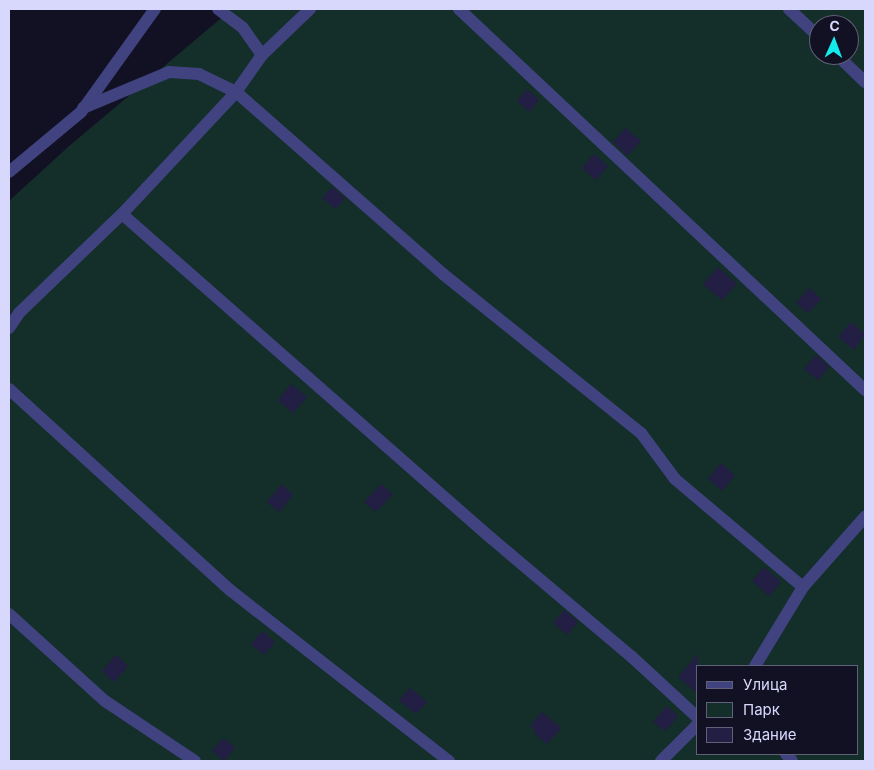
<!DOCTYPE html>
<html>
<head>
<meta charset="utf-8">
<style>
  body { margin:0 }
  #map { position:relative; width:874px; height:770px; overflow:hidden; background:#121124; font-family:Inter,sans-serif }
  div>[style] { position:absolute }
  .green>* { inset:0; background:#142e2a }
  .building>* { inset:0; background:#221e44 }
  .minor>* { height:12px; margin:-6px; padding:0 6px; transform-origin:6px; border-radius:6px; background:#40437f }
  span { translate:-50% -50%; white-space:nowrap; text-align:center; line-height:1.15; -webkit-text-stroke:4px #121124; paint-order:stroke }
  .frame { position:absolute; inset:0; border:10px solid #d8d7fc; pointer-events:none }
  .legend { position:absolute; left:696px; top:665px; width:162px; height:90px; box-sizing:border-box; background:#121124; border:1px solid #61607a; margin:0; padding:6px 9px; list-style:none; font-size:15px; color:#d8d7fc }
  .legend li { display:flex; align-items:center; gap:10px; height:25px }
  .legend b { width:25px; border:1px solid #61607a }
  .north { position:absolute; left:809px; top:15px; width:50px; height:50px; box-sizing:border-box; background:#121124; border:1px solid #61607a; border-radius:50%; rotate:2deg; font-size:14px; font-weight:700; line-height:20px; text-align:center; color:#d8d7fc }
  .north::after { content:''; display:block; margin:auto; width:18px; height:22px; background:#13ebec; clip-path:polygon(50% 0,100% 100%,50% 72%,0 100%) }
</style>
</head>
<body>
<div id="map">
  <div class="green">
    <i style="clip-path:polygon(evenodd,232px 9px,865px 9px,865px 761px,9px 761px,9px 201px,68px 147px,232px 9px,819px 25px,849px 25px,849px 55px,819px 55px,819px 25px,232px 9px,698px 666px,858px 666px,858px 754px,698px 754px,698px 666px)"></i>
  </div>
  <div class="building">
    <i style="clip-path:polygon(527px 89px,539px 100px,529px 112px,517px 101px)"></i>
    <i style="clip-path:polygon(625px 128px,641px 141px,627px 156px,613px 142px)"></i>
    <i style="clip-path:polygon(594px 154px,608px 166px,596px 180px,582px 168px)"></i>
    <i style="clip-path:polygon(332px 187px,345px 198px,336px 209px,322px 198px)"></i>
    <i style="clip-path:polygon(718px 267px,737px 284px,722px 300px,703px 284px)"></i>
    <i style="clip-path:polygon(809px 288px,821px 299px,808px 313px,796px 303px)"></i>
    <i style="clip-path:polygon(851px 322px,865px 334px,854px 350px,838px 337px)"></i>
    <i style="clip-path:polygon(816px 355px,829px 367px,818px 380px,804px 369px)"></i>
    <i style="clip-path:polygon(291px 384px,307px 397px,293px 413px,278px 400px)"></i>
    <i style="clip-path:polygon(721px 463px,735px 475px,722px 491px,708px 479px)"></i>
    <i style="clip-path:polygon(282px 484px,293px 495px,279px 512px,267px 502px)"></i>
    <i style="clip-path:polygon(381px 484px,393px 494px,376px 512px,364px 502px)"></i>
    <i style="clip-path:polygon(764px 567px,781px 582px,769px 596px,752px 581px)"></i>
    <i style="clip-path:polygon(564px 610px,578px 622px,567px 635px,553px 623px)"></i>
    <i style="clip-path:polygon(262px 631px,275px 642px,264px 655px,251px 644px)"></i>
    <i style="clip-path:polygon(698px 654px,698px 694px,678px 677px)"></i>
    <i style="clip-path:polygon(116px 655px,128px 666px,114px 682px,102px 671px)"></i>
    <i style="clip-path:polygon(410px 688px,427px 702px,416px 714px,399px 700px)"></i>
    <i style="clip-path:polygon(667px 706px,678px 716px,665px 731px,653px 722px)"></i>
    <i style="clip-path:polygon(542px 712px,561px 728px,547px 744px,534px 733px,536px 731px,530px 726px)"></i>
    <i style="clip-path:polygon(223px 738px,235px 748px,224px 761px,212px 751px)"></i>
  </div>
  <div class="minor">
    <i style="left:218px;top:9px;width:31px;rotate:37deg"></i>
    <i style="left:243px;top:28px;width:33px;rotate:55deg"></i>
    <i style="left:310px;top:9px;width:66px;rotate:136.2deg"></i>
    <i style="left:262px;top:55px;width:45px;rotate:125.1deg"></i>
    <i style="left:236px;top:92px;width:276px;rotate:41.3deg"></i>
    <i style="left:443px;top:274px;width:254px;rotate:38.8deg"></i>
    <i style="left:641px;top:433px;width:57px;rotate:53.5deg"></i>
    <i style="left:675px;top:479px;width:167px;rotate:40.2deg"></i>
    <i style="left:459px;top:9px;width:557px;rotate:43.18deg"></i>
    <i style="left:789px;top:9px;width:41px;rotate:43deg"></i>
    <i style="left:837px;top:55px;width:39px;rotate:44deg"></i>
    <i style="left:9px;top:172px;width:94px;rotate:-39.8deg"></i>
    <i style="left:81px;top:112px;width:127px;rotate:-54.3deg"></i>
    <i style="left:122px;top:214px;width:491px;rotate:41.3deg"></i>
    <i style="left:491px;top:538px;width:185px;rotate:40.2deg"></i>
    <i style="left:632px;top:657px;width:90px;rotate:42.7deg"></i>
    <i style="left:9px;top:328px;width:18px;rotate:-56deg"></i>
    <i style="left:19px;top:313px;width:143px;rotate:-43.9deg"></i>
    <i style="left:122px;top:214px;width:167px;rotate:-46.9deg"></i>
    <i style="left:236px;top:92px;width:41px;rotate:-154.1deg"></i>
    <i style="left:199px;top:74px;width:30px;rotate:-176deg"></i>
    <i style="left:169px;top:72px;width:93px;rotate:157.3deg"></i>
    <i style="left:9px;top:389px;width:299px;rotate:42.3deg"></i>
    <i style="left:230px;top:590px;width:278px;rotate:38deg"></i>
    <i style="left:9px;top:614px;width:130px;rotate:42.2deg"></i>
    <i style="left:105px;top:701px;width:108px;rotate:33.7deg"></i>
    <i style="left:755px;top:666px;width:92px;rotate:-58.7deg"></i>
    <i style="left:803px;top:587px;width:94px;rotate:-48.5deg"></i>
    <i style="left:786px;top:754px;width:9px;rotate:49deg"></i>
    <i style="left:661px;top:761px;width:52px;rotate:-45deg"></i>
  </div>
  <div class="frame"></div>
  <ul class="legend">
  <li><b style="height:6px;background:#40437f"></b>Улица</li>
  <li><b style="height:14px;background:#142e2a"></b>Парк</li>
  <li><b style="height:14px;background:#221e44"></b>Здание</li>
  </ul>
  <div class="north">С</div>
</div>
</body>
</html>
